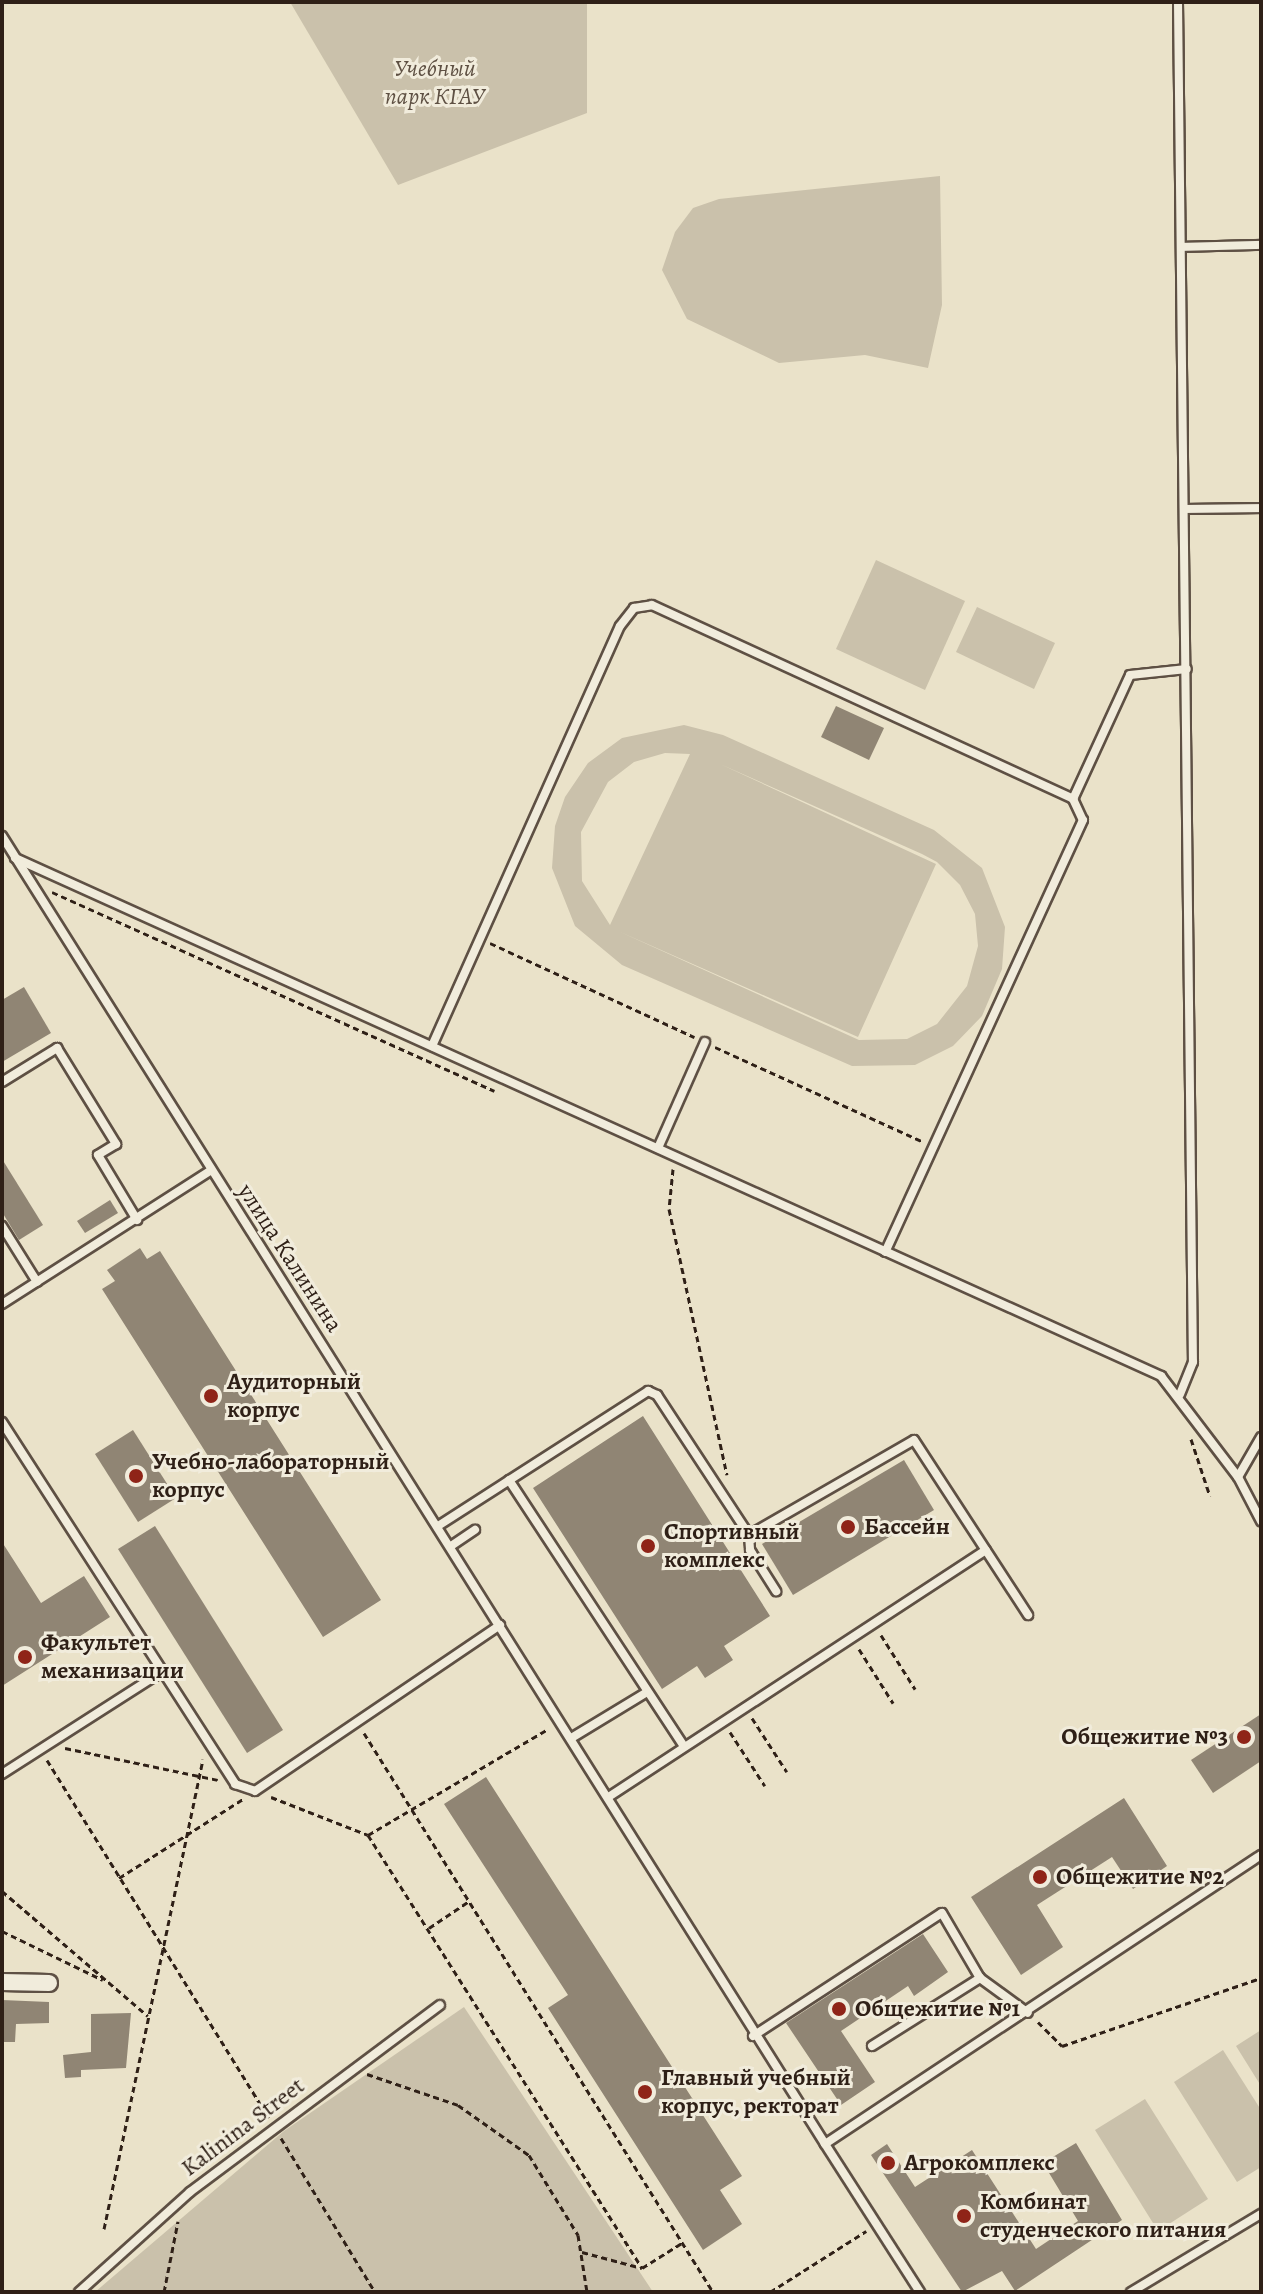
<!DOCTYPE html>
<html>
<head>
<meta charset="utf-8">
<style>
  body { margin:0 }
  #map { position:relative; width:1263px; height:2294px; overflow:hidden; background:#eae2c9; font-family:Alegreya,serif }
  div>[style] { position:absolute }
  .green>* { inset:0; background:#cac1ab }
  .building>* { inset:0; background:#908574 }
  .path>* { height:3px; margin-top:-1.5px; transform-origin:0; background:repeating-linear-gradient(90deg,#2f2017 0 6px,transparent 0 10px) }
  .roads { filter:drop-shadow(2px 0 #5e5044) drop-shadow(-2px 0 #5e5044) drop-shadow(0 2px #5e5044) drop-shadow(0 -2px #5e5044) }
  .lane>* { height:8px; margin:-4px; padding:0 4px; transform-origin:4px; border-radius:4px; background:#f1ecdc }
  .street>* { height:16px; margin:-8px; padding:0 8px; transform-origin:8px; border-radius:8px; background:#f1ecdc }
  .dots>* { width:22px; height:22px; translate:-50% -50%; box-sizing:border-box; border:4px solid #f1ecdc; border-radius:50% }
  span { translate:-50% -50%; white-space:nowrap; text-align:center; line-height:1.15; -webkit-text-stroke:6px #f1ecdc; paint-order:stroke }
  .park-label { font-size:24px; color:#5e5043; font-style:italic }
  .street-label { font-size:24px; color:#2f2017 }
  .poi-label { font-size:24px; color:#2f2017; font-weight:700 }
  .left { translate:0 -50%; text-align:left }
  .right { translate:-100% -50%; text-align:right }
  .frame { position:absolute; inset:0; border:4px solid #2f2017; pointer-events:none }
</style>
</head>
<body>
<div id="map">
  <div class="green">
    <i style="clip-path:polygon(290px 2px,587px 2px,587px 113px,398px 185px)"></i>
    <i style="clip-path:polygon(940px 176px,942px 305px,928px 368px,865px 355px,779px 363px,687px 319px,662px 270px,675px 232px,693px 208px,719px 199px)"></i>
    <i style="clip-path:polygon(876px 560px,965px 601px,925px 690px,836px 649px)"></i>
    <i style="clip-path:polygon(977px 607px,1055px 643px,1034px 689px,956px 652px)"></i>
    <i style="clip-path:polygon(evenodd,684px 725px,723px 735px,934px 830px,982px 868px,1005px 927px,1002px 969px,982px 1016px,953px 1046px,915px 1065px,852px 1066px,622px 965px,575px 926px,552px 868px,555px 826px,565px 797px,588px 763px,622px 738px,684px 725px,665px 753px,690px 754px,610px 925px,582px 881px,581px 832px,608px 782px,634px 762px,665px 753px,684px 725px,720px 764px,922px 854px,937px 862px,960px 885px,975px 914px,978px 946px,967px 986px,937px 1024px,907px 1039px,859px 1040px,618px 931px,858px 1037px,936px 864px,720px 764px)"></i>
    <i style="clip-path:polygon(464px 2007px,653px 2292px,95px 2292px,284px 2131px)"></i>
    <i style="clip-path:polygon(1261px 2030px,1261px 2086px,1236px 2046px)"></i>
    <i style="clip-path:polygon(1223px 2050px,1261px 2110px,1261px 2167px,1237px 2182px,1174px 2082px)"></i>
    <i style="clip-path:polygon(1145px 2099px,1208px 2199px,1158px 2231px,1095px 2130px)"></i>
  </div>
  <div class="building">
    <i style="clip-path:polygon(836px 706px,884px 728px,869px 760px,821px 737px)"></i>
    <i style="clip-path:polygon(24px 987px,51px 1033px,2px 1062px,2px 1000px)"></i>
    <i style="clip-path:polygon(2px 1159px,43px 1225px,19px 1240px,2px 1212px)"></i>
    <i style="clip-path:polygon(110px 1200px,118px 1213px,85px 1233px,77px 1221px)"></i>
    <i style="clip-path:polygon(140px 1248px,147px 1259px,160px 1251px,381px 1600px,323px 1637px,102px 1289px,115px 1281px,107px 1270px)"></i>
    <i style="clip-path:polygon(643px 1416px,770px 1616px,724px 1646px,733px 1660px,705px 1678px,697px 1666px,662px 1689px,533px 1488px)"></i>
    <i style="clip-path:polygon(133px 1430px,176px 1498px,138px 1522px,95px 1454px)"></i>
    <i style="clip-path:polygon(904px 1460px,934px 1510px,793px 1595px,762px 1544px)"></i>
    <i style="clip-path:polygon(155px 1526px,283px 1730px,247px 1753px,118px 1549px)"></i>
    <i style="clip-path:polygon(2px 1542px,41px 1603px,84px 1576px,110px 1617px,2px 1686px)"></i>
    <i style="clip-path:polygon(1261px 1714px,1261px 1761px,1213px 1793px,1191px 1760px)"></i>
    <i style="clip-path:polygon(486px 1777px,742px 2176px,720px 2190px,742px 2224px,703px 2250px,548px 2008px,568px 1995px,444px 1804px)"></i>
    <i style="clip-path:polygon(1124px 1798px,1167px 1866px,1133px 1889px,1112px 1857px,1037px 1905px,1063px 1947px,1021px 1975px,971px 1897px)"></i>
    <i style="clip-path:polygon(923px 1934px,948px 1972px,914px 1996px,908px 1986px,841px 2031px,875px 2082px,841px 2105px,786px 2023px)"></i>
    <i style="clip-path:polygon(2px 2000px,49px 2002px,49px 2023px,16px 2024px,15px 2042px,2px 2042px)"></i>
    <i style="clip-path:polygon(131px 2013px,126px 2068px,81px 2070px,81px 2077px,65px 2078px,63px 2055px,91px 2052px,91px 2014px)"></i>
    <i style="clip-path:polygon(1076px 2143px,1122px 2220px,1015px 2291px,1002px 2271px,962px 2292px,871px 2155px,887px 2144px,915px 2187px,972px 2150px,1036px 2249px,1078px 2221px,1043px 2163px)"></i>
  </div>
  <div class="path">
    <i style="left:52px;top:892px;width:485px;rotate:24.2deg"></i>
    <i style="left:490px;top:943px;width:225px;rotate:24.7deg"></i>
    <i style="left:715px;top:1047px;width:229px;rotate:24.5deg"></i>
    <i style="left:673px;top:1169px;width:40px;rotate:95.7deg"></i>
    <i style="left:669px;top:1209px;width:272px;rotate:77.7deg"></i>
    <i style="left:1191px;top:1439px;width:60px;rotate:71.6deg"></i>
    <i style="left:881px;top:1635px;width:64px;rotate:57.8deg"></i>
    <i style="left:859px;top:1649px;width:64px;rotate:57.8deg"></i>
    <i style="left:752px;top:1718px;width:64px;rotate:57.1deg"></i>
    <i style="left:730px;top:1732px;width:64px;rotate:57.1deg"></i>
    <i style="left:364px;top:1733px;width:659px;rotate:58.02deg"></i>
    <i style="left:65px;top:1748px;width:156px;rotate:11.8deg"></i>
    <i style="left:47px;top:1760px;width:421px;rotate:58.2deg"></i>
    <i style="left:271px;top:1797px;width:104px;rotate:21.4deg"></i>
    <i style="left:368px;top:1835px;width:512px;rotate:57.67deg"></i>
    <i style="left:368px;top:1835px;width:209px;rotate:-30.5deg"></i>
    <i style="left:119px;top:1878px;width:147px;rotate:-32.5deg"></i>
    <i style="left:2px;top:1891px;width:192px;rotate:40.6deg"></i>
    <i style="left:429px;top:1928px;width:48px;rotate:-34deg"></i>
    <i style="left:2px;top:1931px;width:112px;rotate:25.9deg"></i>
    <i style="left:1038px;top:2022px;width:34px;rotate:45deg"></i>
    <i style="left:1062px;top:2046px;width:210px;rotate:-18.9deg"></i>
    <i style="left:367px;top:2074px;width:96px;rotate:18.8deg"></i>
    <i style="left:458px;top:2105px;width:87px;rotate:35.2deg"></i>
    <i style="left:529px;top:2155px;width:94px;rotate:58.5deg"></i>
    <i style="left:578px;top:2235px;width:58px;rotate:81deg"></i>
    <i style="left:281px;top:2138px;width:180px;rotate:58.6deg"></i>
    <i style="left:104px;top:2229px;width:480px;rotate:-78.1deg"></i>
    <i style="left:582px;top:2252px;width:62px;rotate:14.9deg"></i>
    <i style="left:642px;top:2268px;width:47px;rotate:-32deg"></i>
    <i style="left:164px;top:2292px;width:72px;rotate:-78.8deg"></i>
    <i style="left:770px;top:2292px;width:114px;rotate:-32.4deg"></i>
  </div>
  <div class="roads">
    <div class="lane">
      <i style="left:1178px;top:2px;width:1360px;rotate:89.37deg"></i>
      <i style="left:1193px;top:1362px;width:35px;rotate:112deg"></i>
      <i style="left:1182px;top:247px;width:79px;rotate:-1.5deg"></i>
      <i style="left:1187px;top:509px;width:74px;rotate:-0.8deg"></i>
      <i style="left:1073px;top:799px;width:136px;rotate:-65.3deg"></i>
      <i style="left:1130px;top:675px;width:57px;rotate:-6deg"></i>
      <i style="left:2px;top:836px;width:1545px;rotate:57.82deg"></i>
      <i style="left:825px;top:2144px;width:523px;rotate:-33.54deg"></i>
      <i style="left:15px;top:858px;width:1258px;rotate:24.32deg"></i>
      <i style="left:1161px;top:1376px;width:127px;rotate:52.7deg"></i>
      <i style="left:1238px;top:1477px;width:50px;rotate:62.4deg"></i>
      <i style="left:432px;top:1046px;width:460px;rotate:-65.9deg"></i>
      <i style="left:620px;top:626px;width:23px;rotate:-52deg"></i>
      <i style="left:634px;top:608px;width:18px;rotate:-9deg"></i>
      <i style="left:652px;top:605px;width:464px;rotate:24.7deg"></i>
      <i style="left:1073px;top:799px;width:23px;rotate:65deg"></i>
      <i style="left:1083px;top:820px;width:475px;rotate:114.6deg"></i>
      <i style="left:2px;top:1082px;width:65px;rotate:-31.7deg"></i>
      <i style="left:57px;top:1048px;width:113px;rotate:58.4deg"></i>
      <i style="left:116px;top:1144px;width:21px;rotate:149deg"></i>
      <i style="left:98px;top:1155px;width:76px;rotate:59deg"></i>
      <i style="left:658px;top:1148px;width:116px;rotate:-66.1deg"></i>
      <i style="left:2px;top:1226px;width:66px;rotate:58deg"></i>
      <i style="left:2px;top:1304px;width:247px;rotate:-32.6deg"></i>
      <i style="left:2px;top:1422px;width:431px;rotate:57.2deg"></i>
      <i style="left:235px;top:1784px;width:21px;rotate:19deg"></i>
      <i style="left:255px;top:1791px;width:296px;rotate:-34.1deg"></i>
      <i style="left:1238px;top:1477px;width:46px;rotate:-60.1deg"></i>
      <i style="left:509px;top:1480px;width:318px;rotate:56.7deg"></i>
      <i style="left:438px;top:1526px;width:250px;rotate:-32.7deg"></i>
      <i style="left:648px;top:1391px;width:10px;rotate:24deg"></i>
      <i style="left:657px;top:1395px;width:168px;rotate:56.7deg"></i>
      <i style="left:749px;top:1535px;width:190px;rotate:-29.9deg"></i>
      <i style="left:914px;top:1440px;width:209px;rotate:56.9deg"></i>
      <i style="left:749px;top:1535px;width:15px;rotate:86deg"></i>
      <i style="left:750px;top:1550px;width:49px;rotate:57.6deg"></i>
      <i style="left:451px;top:1546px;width:29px;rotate:-34deg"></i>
      <i style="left:573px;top:1737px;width:87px;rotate:-31.3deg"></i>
      <i style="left:2px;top:1774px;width:188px;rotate:-32.6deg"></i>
      <i style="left:610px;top:1796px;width:449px;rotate:-33.2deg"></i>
      <i style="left:753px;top:2036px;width:225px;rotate:-33.1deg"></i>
      <i style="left:942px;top:1913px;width:75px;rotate:59.7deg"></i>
      <i style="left:980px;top:1978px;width:59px;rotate:36.1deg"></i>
      <i style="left:872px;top:2046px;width:128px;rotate:-32.2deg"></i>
      <i style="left:825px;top:2144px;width:176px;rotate:57.3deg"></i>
      <i style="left:79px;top:2292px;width:149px;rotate:-42deg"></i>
      <i style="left:190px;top:2192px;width:312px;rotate:-36.8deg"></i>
      <i style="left:1131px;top:2292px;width:152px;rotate:-31deg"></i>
    </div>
    <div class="street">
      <i style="left:2px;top:1982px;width:47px;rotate:1.2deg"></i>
    </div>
  </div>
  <div class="dots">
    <i style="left:211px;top:1396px;background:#8f2418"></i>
    <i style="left:136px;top:1476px;background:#8f2418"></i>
    <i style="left:848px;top:1527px;background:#8f2418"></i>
    <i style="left:648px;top:1546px;background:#8f2418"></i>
    <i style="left:25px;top:1657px;background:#8f2418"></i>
    <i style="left:1244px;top:1737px;background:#8f2418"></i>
    <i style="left:1040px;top:1877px;background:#8f2418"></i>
    <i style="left:839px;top:2009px;background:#8f2418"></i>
    <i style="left:645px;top:2092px;background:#8f2418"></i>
    <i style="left:888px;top:2163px;background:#8f2418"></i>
    <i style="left:964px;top:2216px;background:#8f2418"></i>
  </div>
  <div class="park-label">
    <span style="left:435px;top:83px">Учебный<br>парк КГАУ</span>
  </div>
  <div class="street-label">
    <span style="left:290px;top:1258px;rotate:57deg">улица Калинина</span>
    <span style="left:243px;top:2127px;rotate:-37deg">Kalinina Street</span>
  </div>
  <div class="poi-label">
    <span class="left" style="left:227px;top:1396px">Аудиторный<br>корпус</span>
    <span class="left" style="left:152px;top:1476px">Учебно-лабораторный<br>корпус</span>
    <span class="left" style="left:864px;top:1527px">Бассейн</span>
    <span class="left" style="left:664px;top:1546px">Спортивный<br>комплекс</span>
    <span class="left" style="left:41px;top:1657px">Факультет<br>механизации</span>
    <span class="right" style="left:1228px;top:1737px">Общежитие №3</span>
    <span class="left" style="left:1056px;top:1877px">Общежитие №2</span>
    <span class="left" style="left:855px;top:2009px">Общежитие №1</span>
    <span class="left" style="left:661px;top:2092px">Главный учебный<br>корпус, ректорат</span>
    <span class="left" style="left:904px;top:2163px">Агрокомплекс</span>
    <span class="left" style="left:980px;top:2216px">Комбинат<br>студенческого питания</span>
  </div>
  <div class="frame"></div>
</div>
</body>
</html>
